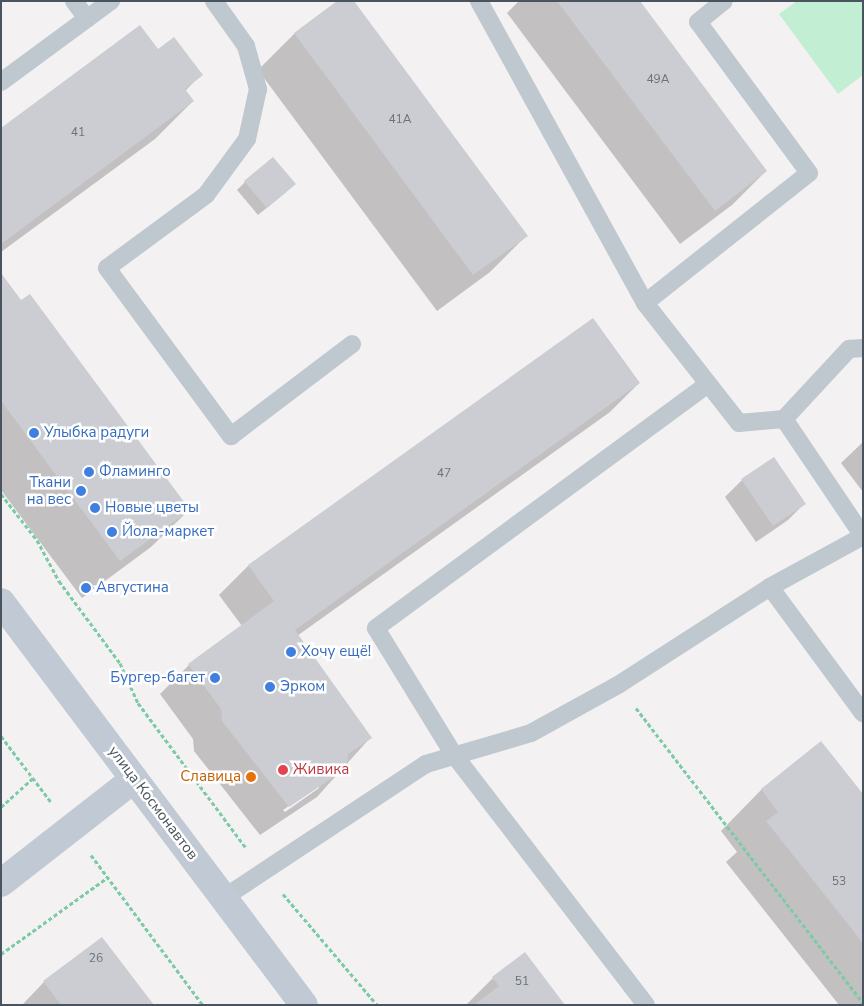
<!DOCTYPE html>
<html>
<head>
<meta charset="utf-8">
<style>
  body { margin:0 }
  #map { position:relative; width:864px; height:1006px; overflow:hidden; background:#f3f1f1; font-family:"Nunito Sans",sans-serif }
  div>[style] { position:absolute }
  .green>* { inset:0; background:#c2eed4 }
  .shadow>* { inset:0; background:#0003 }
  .building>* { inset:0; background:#cbcdd3 }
  .path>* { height:3px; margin-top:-1.5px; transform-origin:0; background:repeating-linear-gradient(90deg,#7bcba5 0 4px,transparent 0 6.5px) }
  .lane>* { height:18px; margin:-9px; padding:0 9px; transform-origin:9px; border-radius:9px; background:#bfc8cf }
  .secondary>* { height:28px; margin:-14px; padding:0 14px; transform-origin:14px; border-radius:14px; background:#c0c9d4 }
  .dots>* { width:14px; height:14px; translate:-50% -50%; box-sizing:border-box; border:2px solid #fff; border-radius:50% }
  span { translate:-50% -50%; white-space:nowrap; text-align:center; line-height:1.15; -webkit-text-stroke:5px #fff; paint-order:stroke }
  .number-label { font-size:12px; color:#6a727b }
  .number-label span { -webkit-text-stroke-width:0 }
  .shop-label { font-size:15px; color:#366cbe }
  .left { translate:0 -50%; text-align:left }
  .right { translate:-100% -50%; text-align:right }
  .health-label { font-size:15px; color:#be3a42 }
  .food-label { font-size:15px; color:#c56008 }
  .street-label { font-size:15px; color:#49545e }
  .frame { position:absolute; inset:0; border:2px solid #49545e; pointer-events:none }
</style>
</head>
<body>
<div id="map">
  <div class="green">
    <i style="clip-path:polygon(797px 1px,863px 1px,863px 75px,838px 94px,779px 14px)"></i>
  </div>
  <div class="shadow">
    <i style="clip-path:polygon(339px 1px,526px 236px,490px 272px,437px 311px,258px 70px,294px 34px)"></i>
    <i style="clip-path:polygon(519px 1px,638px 1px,766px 171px,732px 205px,680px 244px,507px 13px)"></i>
    <i style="clip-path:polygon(158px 51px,201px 75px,185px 91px,193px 101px,155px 139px,1px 252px,1px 129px)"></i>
    <i style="clip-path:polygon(245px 182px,286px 192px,258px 215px,237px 190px)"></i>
    <i style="clip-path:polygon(1px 276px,189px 510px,151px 547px,82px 598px,1px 490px)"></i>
    <i style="clip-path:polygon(evenodd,639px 383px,610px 412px,297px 636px,370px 738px,317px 797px,260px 835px,194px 751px,193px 739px,160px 694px,189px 665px,242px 626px,219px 595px,248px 566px,639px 383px,319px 785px,319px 788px,285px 812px,283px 810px,319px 785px)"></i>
    <i style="clip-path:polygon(863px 442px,863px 492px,841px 463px)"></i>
    <i style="clip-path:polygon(774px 458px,804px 504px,788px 520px,756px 542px,725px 497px,742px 480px)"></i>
    <i style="clip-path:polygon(821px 743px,863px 796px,863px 1005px,839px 1005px,726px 862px,737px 852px,721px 831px,761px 790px)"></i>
    <i style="clip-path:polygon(493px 978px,564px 1005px,466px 1005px)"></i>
    <i style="clip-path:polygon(44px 982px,153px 1005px,22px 1005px)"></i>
  </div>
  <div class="building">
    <i style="clip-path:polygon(337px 1px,354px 1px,528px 236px,473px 275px,294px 33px)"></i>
    <i style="clip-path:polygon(557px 1px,640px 1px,767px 171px,715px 211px)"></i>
    <i style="clip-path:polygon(140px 25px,158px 49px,174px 37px,203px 75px,185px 89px,194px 101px,1px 244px,1px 128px)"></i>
    <i style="clip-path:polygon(273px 157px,296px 184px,267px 208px,244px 181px)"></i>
    <i style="clip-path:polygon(1px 273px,21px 300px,30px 294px,190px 510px,120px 561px,1px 401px)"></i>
    <i style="clip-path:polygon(593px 318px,640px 383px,295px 630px,372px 738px,348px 754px,347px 768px,289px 807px,222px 721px,221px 709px,188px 664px,274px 601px,248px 565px)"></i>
    <i style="clip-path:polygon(774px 457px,806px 504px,773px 526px,741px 479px)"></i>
    <i style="clip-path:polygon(821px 741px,863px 794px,863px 943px,766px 821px,778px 812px,761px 789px)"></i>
    <i style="clip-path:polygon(102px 937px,154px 1005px,61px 1005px,43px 981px)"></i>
    <i style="clip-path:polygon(525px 952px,565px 1005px,474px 1005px,499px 986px,492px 977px)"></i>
  </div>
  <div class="path">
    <i style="left:1px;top:494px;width:58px;rotate:52deg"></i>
    <i style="left:37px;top:540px;width:47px;rotate:61.8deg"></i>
    <i style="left:59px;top:581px;width:102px;rotate:53.4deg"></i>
    <i style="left:120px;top:663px;width:44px;rotate:65.8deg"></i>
    <i style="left:138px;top:703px;width:181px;rotate:53.3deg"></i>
    <i style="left:636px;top:708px;width:372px;rotate:52.4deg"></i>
    <i style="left:1px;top:736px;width:83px;rotate:52.9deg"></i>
    <i style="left:1px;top:807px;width:43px;rotate:-42.2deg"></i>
    <i style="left:91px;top:855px;width:187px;rotate:53.3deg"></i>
    <i style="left:283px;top:894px;width:145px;rotate:49.7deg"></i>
    <i style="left:1px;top:954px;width:132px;rotate:-35.7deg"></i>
  </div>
  <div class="lane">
    <i style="left:74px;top:1px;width:22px;rotate:54deg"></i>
    <i style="left:214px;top:1px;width:55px;rotate:54.6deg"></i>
    <i style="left:246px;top:46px;width:45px;rotate:74.4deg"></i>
    <i style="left:258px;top:89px;width:51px;rotate:102.4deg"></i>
    <i style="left:247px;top:139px;width:69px;rotate:126.2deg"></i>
    <i style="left:206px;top:195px;width:123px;rotate:143.6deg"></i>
    <i style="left:107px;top:268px;width:209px;rotate:53.6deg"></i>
    <i style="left:231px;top:436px;width:152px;rotate:-37.2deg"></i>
    <i style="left:1px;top:82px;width:137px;rotate:-36.4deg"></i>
    <i style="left:645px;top:303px;width:209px;rotate:-38.4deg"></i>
    <i style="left:809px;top:173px;width:187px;rotate:-126.3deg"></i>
    <i style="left:698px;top:22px;width:33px;rotate:-39deg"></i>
    <i style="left:784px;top:419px;width:96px;rotate:-47.1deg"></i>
    <i style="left:849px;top:349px;width:14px;rotate:-4deg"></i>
    <i style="left:770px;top:587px;width:157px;rotate:53.6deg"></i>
    <i style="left:225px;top:897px;width:241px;rotate:-33.5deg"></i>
    <i style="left:426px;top:764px;width:109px;rotate:-16.4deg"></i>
    <i style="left:531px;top:733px;width:99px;rotate:-28.9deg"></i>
    <i style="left:618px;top:685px;width:181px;rotate:-32.8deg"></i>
    <i style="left:770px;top:587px;width:106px;rotate:-28.7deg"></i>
    <i style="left:863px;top:536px;width:141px;rotate:-124deg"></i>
    <i style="left:784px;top:419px;width:45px;rotate:174.9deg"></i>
    <i style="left:739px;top:423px;width:152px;rotate:-128.1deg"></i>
    <i style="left:645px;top:303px;width:345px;rotate:-118.8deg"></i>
    <i style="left:646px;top:1005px;width:315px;rotate:-127.5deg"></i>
    <i style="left:454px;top:755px;width:149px;rotate:-121.6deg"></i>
    <i style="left:376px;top:628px;width:412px;rotate:-36.3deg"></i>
  </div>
  <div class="secondary">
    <i style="left:1px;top:602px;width:504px;rotate:53.06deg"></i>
    <i style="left:1px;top:883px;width:169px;rotate:-38deg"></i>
  </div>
  <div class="dots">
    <i style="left:34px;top:433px;background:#3f7fe0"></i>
    <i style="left:89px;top:472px;background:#3f7fe0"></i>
    <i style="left:81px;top:491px;background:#3f7fe0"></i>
    <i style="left:95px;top:508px;background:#3f7fe0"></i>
    <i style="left:112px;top:532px;background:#3f7fe0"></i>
    <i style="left:86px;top:588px;background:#3f7fe0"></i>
    <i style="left:291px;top:652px;background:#3f7fe0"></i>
    <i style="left:215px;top:678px;background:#3f7fe0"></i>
    <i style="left:270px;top:687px;background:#3f7fe0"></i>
    <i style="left:283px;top:770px;background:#e0444e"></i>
    <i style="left:251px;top:777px;background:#e8710a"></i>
  </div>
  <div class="number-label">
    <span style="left:658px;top:80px">49А</span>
    <span style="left:400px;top:120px">41А</span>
    <span style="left:78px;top:133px">41</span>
    <span style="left:444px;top:474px">47</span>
    <span style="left:839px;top:882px">53</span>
    <span style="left:96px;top:959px">26</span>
    <span style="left:522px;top:982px">51</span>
  </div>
  <div class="shop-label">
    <span class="left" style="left:44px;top:433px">Улыбка радуги</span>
    <span class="left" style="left:99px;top:472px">Фламинго</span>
    <span class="right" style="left:71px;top:491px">Ткани<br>на вес</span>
    <span class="left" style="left:105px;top:508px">Новые цветы</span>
    <span class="left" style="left:122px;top:532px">Йола-маркет</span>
    <span class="left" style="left:96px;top:588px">Августина</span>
    <span class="left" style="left:301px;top:652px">Хочу ещё!</span>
    <span class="right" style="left:205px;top:678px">Бургер-багет</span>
    <span class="left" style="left:280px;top:687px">Эрком</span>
  </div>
  <div class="health-label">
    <span class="left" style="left:293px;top:770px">Живика</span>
  </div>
  <div class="food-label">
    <span class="right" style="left:241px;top:777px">Славица</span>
  </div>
  <div class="street-label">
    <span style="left:153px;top:803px;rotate:53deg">улица Космонавтов</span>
  </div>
  <div class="frame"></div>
</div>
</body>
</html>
